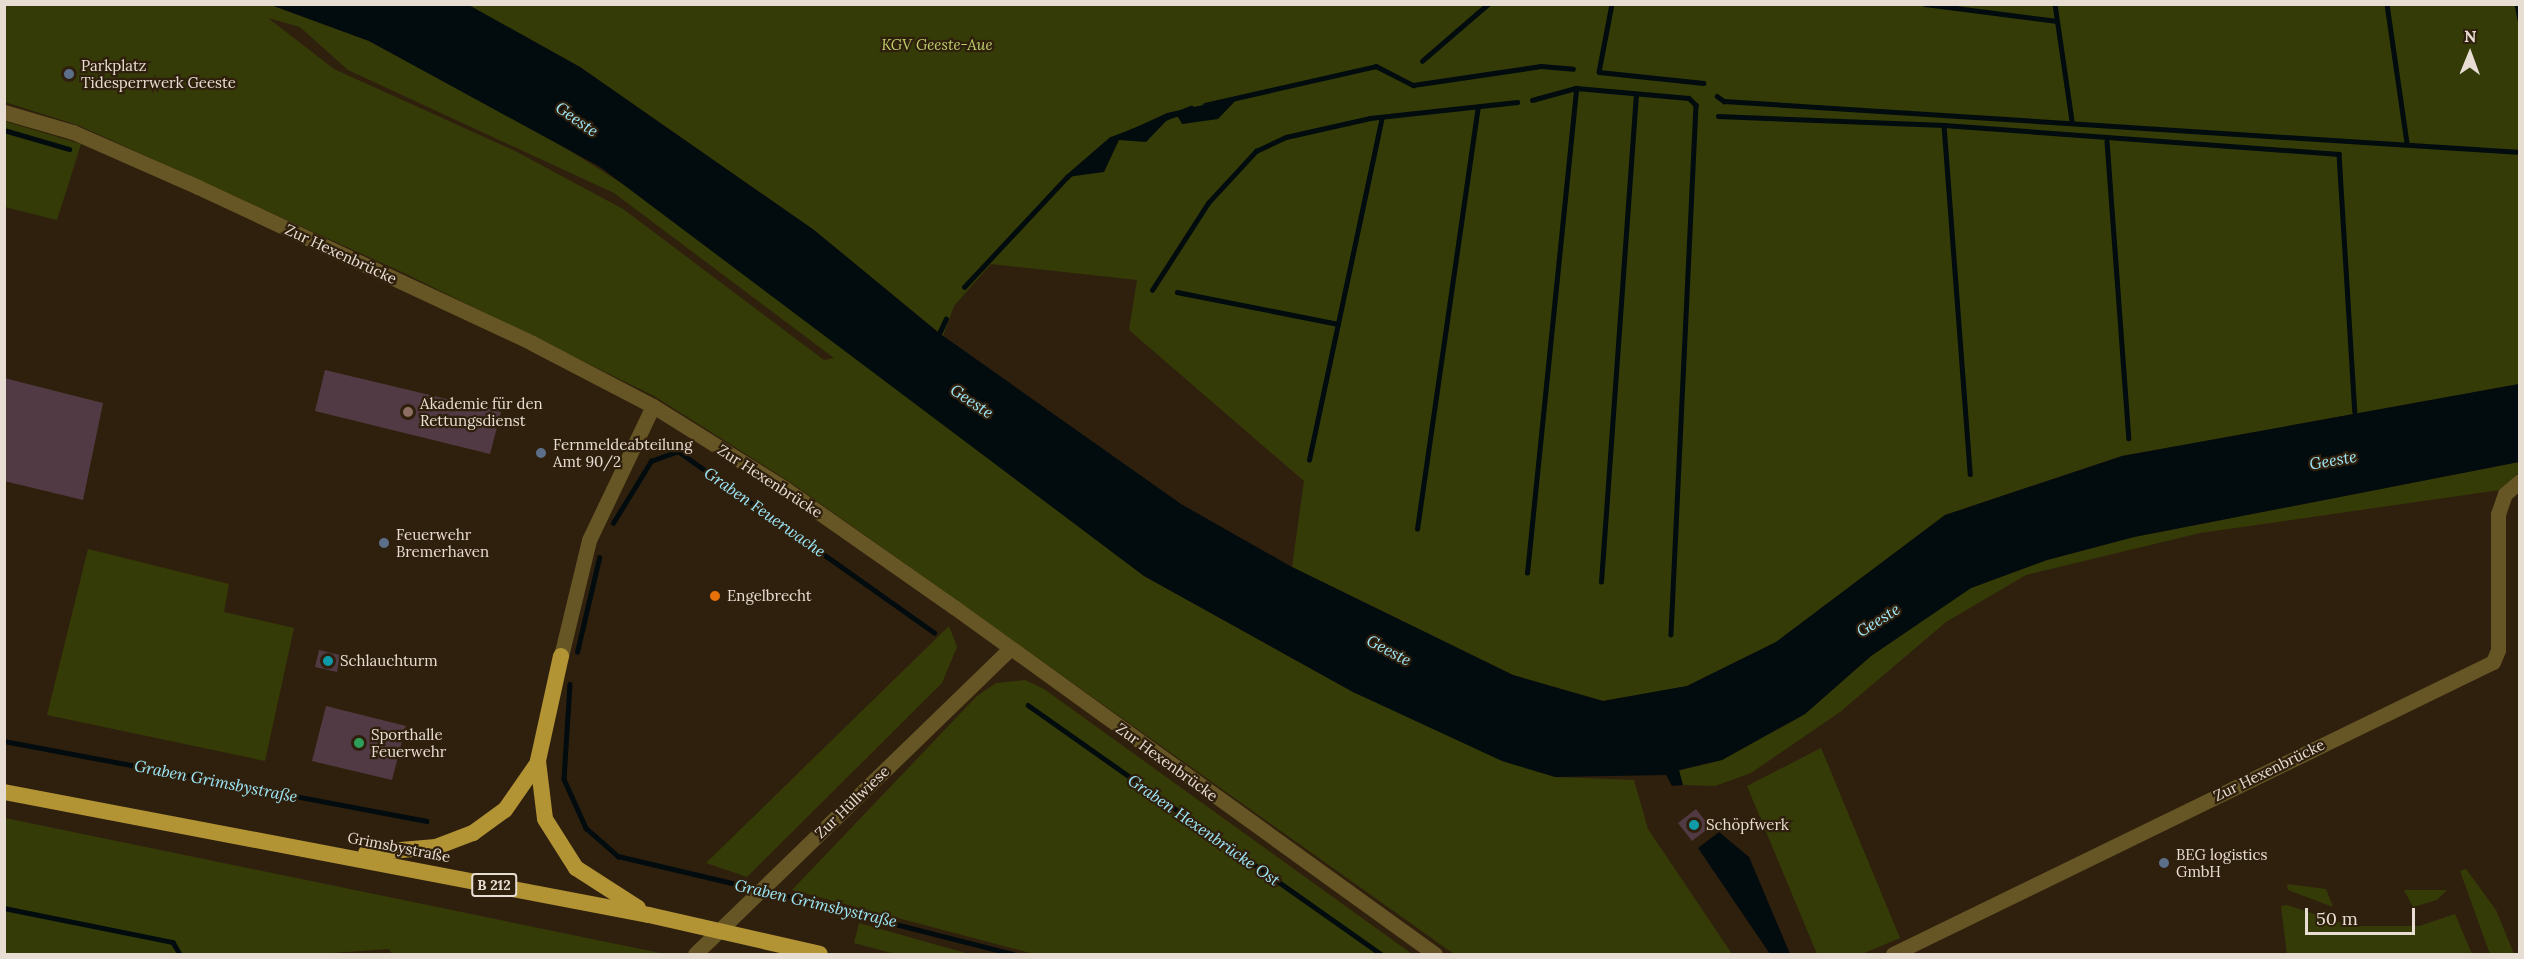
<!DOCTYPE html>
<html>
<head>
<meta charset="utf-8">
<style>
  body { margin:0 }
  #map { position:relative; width:2524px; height:959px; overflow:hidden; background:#2f200e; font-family:Lora,serif }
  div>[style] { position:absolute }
  .green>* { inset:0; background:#353b07 }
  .water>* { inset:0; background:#020b0e }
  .stream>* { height:4.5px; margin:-2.25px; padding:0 2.25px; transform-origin:2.25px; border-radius:2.25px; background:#020b0e }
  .building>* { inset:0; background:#523a44 }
  .minor>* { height:15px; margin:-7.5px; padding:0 7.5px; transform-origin:7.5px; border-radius:7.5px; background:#675625 }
  .trunk>* { height:16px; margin:-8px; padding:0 8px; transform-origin:8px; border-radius:8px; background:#b39435 }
  .dots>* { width:16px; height:16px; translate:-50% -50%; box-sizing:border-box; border:3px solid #2f200e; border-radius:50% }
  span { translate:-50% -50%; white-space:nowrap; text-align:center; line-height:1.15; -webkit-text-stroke:4.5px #2f200e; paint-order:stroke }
  .shield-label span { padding:2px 4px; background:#2f200e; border:2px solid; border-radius:4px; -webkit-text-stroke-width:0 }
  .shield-label { font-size:14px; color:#e8ddd2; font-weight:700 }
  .park-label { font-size:15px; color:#bece69; font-style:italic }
  .poi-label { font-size:15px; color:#e8ddd2 }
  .left { translate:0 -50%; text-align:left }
  .street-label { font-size:15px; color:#e8ddd2 }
  .water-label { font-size:16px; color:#9de7f8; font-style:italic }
  .frame { position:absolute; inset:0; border:6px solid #e8ddd2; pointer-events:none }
  .north { position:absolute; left:2440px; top:24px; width:60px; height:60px; -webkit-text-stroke:4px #2f200e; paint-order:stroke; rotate:1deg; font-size:16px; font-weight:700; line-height:24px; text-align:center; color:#e8ddd2 }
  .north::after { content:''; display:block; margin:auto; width:21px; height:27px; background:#e8ddd2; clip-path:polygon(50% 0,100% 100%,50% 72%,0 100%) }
  .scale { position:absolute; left:2305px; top:908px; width:110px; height:27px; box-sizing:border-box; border:3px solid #e8ddd2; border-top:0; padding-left:8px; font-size:18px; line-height:21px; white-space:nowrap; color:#e8ddd2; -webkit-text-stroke:4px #2f200e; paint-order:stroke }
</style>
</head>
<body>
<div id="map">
  <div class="green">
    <i style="clip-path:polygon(evenodd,5px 5px,271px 5px,369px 41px,535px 129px,645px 198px,1144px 576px,1353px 692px,1424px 724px,1555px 777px,1634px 780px,1648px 829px,1732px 954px,1454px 954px,790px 482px,654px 396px,404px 273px,80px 126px,5px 102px,5px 5px,268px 18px,300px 27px,348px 70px,614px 193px,834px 358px,824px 360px,623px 209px,515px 151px,334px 69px,268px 18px)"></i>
    <i style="clip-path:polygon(467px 5px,2519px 5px,2519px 384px,2122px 456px,1945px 515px,1776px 642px,1687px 686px,1603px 701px,1513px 675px,1292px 567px,1304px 481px,1129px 330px,1137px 280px,991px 264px,954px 306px,943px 336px,814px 230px,580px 67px)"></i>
    <i style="clip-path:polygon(4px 121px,81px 144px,57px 220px,5px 207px)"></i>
    <i style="clip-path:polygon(2519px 462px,2519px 472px,2500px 490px,2200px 533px,2026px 575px,1946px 622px,1840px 712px,1751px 773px,1715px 786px,1683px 785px,1678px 771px,1722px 760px,1805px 714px,1871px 656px,1971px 588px,2047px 560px,2134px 537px)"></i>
    <i style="clip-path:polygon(88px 549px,229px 584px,224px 612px,294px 628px,265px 761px,47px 715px)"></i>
    <i style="clip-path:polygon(949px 626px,957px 647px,942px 683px,747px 877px,706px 863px)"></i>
    <i style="clip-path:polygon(1025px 680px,1044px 689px,1412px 954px,1034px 954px,792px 890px,977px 696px,996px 683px)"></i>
    <i style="clip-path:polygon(1821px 748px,1900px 938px,1862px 954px,1817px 954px,1747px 786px)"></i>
    <i style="clip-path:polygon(5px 818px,665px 954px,392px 954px,389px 949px,319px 954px,5px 954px)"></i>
    <i style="clip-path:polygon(2466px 869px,2496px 910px,2514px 954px,2490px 954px,2460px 871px)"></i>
    <i style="clip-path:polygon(2287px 884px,2326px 889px,2333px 907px,2288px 890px)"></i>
    <i style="clip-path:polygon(2404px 890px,2447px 890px,2437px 900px,2413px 907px)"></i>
    <i style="clip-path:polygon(2287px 905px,2351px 926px,2419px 926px,2455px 914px,2472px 954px,2287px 954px,2281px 906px)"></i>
    <i style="clip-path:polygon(859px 923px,969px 954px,895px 954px,854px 943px)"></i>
  </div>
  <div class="water">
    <i style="clip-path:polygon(467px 4px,580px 67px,814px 230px,939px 333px,1181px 504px,1292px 567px,1513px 675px,1603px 701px,1687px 686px,1776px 642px,1945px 515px,2122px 456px,2519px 384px,2519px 462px,2134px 537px,2047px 560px,1971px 588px,1871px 656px,1805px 714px,1722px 760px,1679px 770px,1683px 785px,1672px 786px,1666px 775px,1555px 777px,1502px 761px,1353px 692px,1144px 576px,600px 167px,369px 41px,271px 5px)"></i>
    <i style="clip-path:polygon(1239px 97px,1218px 119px,1182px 124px,1178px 117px,1169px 118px,1146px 142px,1119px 140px,1104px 172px,1067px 177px,1111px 139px,1167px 113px)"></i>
    <i style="clip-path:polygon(1719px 832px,1749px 857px,1790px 954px,1770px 954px,1698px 848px)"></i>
  </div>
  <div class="stream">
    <i style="left:1612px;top:4px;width:69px;rotate:100.8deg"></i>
    <i style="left:1599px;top:72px;width:105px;rotate:6deg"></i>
    <i style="left:1925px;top:4px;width:133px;rotate:7.3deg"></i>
    <i style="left:2055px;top:4px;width:117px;rotate:81.7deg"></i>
    <i style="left:2387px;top:4px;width:139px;rotate:81.8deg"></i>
    <i style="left:2517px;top:4px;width:16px;rotate:79deg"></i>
    <i style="left:1422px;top:61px;width:87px;rotate:-40.8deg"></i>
    <i style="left:1717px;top:96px;width:9px;rotate:36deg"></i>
    <i style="left:1724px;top:101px;width:798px;rotate:3.67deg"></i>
    <i style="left:1532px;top:100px;width:46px;rotate:-15.3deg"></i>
    <i style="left:1576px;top:88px;width:113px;rotate:5.1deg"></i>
    <i style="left:1689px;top:98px;width:10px;rotate:45deg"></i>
    <i style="left:1696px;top:105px;width:530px;rotate:92.71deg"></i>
    <i style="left:1205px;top:105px;width:175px;rotate:-12.8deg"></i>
    <i style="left:1376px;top:66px;width:42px;rotate:27.2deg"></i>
    <i style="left:1413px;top:85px;width:129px;rotate:-8.4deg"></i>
    <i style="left:1541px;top:66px;width:32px;rotate:5deg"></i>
    <i style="left:1718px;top:116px;width:226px;rotate:2.3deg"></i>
    <i style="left:1944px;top:125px;width:396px;rotate:4.2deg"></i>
    <i style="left:2339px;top:154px;width:258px;rotate:86.5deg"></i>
    <i style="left:1944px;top:125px;width:350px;rotate:85.7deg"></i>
    <i style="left:4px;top:130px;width:68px;rotate:16.3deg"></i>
    <i style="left:2107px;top:141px;width:298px;rotate:85.8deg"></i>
    <i style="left:964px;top:287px;width:151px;rotate:-46.9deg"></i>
    <i style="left:1067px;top:177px;width:58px;rotate:-40.8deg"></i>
    <i style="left:1111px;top:139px;width:86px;rotate:-21.2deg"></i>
    <i style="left:1152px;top:290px;width:103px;rotate:-57.2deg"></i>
    <i style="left:1208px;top:203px;width:71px;rotate:-47.3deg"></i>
    <i style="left:1256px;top:151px;width:33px;rotate:-25deg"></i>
    <i style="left:1286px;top:137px;width:86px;rotate:-12.7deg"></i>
    <i style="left:1370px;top:118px;width:148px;rotate:-6.2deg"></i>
    <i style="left:1177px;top:292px;width:164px;rotate:11.2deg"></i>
    <i style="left:937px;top:338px;width:21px;rotate:-65deg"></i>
    <i style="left:1309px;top:460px;width:350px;rotate:-78deg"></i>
    <i style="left:613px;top:523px;width:73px;rotate:-58.5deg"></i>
    <i style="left:651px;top:461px;width:29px;rotate:-20deg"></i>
    <i style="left:678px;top:451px;width:314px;rotate:35.3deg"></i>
    <i style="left:1417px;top:529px;width:426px;rotate:-81.8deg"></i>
    <i style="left:1527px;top:573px;width:487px;rotate:-84.2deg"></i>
    <i style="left:1601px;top:582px;width:489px;rotate:-85.9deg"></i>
    <i style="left:577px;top:652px;width:97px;rotate:-76.8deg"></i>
    <i style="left:570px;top:684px;width:95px;rotate:93.6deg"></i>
    <i style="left:564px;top:779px;width:54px;rotate:65.8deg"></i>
    <i style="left:586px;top:828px;width:43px;rotate:41.2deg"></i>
    <i style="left:618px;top:856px;width:144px;rotate:13.3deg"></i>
    <i style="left:1028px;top:705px;width:432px;rotate:35.2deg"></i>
    <i style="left:4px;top:741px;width:430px;rotate:10.7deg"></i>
    <i style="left:766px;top:891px;width:255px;rotate:14.3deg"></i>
    <i style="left:4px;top:908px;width:172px;rotate:11.4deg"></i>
    <i style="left:173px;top:942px;width:14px;rotate:60deg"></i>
  </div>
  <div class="building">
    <i style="clip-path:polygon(325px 370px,501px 412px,490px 454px,315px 411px)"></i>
    <i style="clip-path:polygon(4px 378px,103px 403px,83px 500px,4px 481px)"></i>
    <i style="clip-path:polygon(319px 650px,340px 655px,337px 672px,315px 667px)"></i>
    <i style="clip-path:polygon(326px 706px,406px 726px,392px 780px,312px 761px)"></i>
    <i style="clip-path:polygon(1696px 809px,1710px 827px,1692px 841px,1678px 823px)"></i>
  </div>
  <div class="minor">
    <i style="left:4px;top:112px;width:72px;rotate:16.2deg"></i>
    <i style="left:73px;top:132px;width:137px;rotate:23.7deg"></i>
    <i style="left:198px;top:187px;width:369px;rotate:25deg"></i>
    <i style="left:532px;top:343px;width:136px;rotate:27.5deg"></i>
    <i style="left:653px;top:406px;width:155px;rotate:32deg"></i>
    <i style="left:784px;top:488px;width:208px;rotate:35deg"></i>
    <i style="left:954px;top:607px;width:593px;rotate:35.81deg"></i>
    <i style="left:561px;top:656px;width:119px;rotate:-76.4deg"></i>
    <i style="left:589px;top:540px;width:148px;rotate:-64.5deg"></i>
    <i style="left:695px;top:954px;width:438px;rotate:-44.1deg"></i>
    <i style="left:1893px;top:954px;width:667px;rotate:-25.95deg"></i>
    <i style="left:2493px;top:662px;width:13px;rotate:-67deg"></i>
    <i style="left:2498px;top:650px;width:136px;rotate:-90deg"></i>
    <i style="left:2498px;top:514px;width:21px;rotate:-71deg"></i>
    <i style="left:2505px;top:494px;width:20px;rotate:-41deg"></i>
  </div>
  <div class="trunk">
    <i style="left:561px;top:656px;width:107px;rotate:102.4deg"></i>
    <i style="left:538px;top:761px;width:58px;rotate:83.1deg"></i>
    <i style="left:545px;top:819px;width:58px;rotate:57.7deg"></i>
    <i style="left:576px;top:868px;width:74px;rotate:32.8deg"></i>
    <i style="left:4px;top:792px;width:657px;rotate:10.8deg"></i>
    <i style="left:649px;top:915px;width:175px;rotate:12.8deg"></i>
    <i style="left:366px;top:853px;width:70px;rotate:-4.9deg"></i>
    <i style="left:436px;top:847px;width:40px;rotate:-21deg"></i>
    <i style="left:473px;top:833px;width:39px;rotate:-36deg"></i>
    <i style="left:505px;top:810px;width:56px;rotate:-55.2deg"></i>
  </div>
  <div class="dots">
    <i style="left:69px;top:74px;background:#5c6f8a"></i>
    <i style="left:408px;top:412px;background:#8d6e63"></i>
    <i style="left:541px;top:453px;background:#5c6f8a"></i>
    <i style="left:384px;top:543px;background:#5c6f8a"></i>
    <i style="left:715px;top:596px;background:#e8710a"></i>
    <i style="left:328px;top:661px;background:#0f9aa8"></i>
    <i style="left:359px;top:743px;background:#2e9e5b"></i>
    <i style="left:1694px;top:825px;background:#0f9aa8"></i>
    <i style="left:2164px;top:863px;background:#5c6f8a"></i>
  </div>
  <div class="shield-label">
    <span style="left:494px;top:885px">B 212</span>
  </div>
  <div class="park-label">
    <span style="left:937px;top:45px">KGV Geeste-Aue</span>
  </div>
  <div class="poi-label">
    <span class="left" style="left:81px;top:74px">Parkplatz<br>Tidesperrwerk Geeste</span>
    <span class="left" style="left:420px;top:412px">Akademie für den<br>Rettungsdienst</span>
    <span class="left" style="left:553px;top:453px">Fernmeldeabteilung<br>Amt 90/2</span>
    <span class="left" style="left:396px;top:543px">Feuerwehr<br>Bremerhaven</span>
    <span class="left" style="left:727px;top:596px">Engelbrecht</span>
    <span class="left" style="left:340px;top:661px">Schlauchturm</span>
    <span class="left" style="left:371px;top:743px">Sporthalle<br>Feuerwehr</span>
    <span class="left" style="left:1706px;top:825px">Schöpfwerk</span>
    <span class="left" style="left:2176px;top:863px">BEG logistics<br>GmbH</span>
  </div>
  <div class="street-label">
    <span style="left:341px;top:254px;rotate:25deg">Zur Hexenbrücke</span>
    <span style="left:770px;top:481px;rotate:33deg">Zur Hexenbrücke</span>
    <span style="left:1167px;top:762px;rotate:36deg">Zur Hexenbrücke</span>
    <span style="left:2269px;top:770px;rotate:-26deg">Zur Hexenbrücke</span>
    <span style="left:852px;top:802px;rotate:-44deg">Zur Hüllwiese</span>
    <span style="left:399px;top:847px;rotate:11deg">Grimsbystraße</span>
  </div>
  <div class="water-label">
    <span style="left:577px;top:119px;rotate:35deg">Geeste</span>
    <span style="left:972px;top:401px;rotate:34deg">Geeste</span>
    <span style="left:2333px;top:460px;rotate:-10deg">Geeste</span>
    <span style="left:765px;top:512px;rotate:35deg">Graben Feuerwache</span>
    <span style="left:1878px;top:620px;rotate:-32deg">Geeste</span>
    <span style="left:1389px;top:650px;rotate:28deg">Geeste</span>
    <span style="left:216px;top:781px;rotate:11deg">Graben Grimsbystraße</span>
    <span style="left:1204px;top:830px;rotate:35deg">Graben Hexenbrücke Ost</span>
    <span style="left:816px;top:903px;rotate:13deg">Graben Grimsbystraße</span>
  </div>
  <div class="frame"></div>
  <div class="north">N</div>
  <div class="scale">50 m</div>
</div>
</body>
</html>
